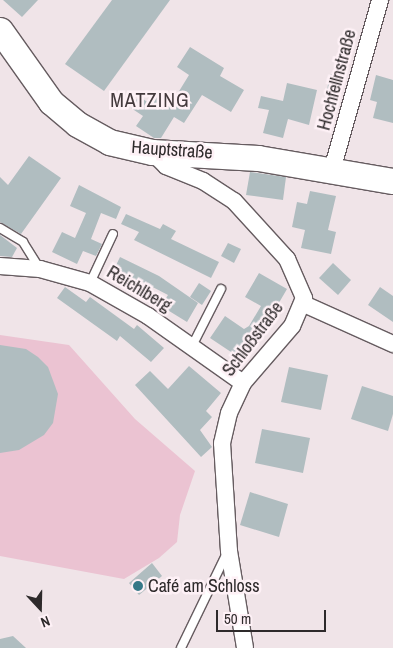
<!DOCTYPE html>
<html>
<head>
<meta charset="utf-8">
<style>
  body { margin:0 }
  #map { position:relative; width:393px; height:648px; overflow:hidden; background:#f0e4e8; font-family:"Archivo Narrow",sans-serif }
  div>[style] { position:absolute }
  .green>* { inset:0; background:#ebc3d2 }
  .building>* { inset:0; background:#b0bdc0 }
  .roads { filter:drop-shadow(1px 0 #665c60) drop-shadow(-1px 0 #665c60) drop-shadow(0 1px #665c60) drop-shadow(0 -1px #665c60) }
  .lane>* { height:8px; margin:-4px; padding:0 4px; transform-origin:4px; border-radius:4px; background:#fff }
  .street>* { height:16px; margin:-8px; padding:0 8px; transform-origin:8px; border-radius:8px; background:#fff }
  .primary>* { height:25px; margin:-12.5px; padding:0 12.5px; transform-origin:12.5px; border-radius:12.5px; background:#fff }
  .dots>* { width:14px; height:14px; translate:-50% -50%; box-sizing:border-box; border:2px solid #fef1f6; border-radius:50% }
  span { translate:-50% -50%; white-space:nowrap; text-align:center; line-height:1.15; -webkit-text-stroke:5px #fef1f6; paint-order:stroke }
  .street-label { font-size:18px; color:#2e2a2b }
  .poi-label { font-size:18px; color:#2e2a2b }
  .left { translate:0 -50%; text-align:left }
  .quarter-label { font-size:20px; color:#443a3d; letter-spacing:1px }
  .north { position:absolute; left:15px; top:583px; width:50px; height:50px; -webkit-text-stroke:4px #fef1f6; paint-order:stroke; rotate:159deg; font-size:14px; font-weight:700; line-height:20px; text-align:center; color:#2e2a2b }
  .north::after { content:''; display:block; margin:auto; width:18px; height:22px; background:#2e2a2b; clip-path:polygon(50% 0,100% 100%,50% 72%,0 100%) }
  .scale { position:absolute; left:216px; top:610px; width:110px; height:22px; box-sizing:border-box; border:2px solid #2e2a2b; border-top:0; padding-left:6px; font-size:15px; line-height:18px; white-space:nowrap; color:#2e2a2b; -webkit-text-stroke:4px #fef1f6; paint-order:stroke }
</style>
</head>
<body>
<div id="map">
  <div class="green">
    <i style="clip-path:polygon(0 335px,69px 345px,135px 419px,195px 471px,180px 515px,177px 542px,159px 558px,124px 579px,0 556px)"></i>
  </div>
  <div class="building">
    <i style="clip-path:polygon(3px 0,38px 0,22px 17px)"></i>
    <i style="clip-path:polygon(112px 0,170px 0,104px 91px,65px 64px)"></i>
    <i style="clip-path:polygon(190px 47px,224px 68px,220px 76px,244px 90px,231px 112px,202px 95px,184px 123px,174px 117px,161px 138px,154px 138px,136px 126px,143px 116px,131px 108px,139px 96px,150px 104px,158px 91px,173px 101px,189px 75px,177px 67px)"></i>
    <i style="clip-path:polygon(331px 74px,342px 77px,337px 96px,326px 92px)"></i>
    <i style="clip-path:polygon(376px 75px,393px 80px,393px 123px,373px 118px,377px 102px,370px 100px)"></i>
    <i style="clip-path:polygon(287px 83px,317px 90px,309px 125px,288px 119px,283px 138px,263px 133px,269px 110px,258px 108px,261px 96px,283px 101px)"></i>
    <i style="clip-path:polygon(29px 156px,61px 178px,21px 234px,0 222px,0 177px,8px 185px)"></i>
    <i style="clip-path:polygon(250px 172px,286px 177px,283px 200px,246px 195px)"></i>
    <i style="clip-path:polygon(79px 185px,121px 207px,116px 219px,101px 213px,91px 239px,102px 244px,96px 256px,83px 251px,77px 264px,52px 252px,62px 232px,75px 238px,86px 213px,70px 206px)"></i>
    <i style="clip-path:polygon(310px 191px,336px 196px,328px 230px,336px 232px,331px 254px,301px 248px,305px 230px,292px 227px,297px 202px,307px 204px)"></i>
    <i style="clip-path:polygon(126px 214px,160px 229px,163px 224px,176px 231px,171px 239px,219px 262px,211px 278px,134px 240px,139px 232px,121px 224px)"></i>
    <i style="clip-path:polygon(0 235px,17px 248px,12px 257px,0 256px)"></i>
    <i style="clip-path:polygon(228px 243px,241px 249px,234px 263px,221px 256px)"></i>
    <i style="clip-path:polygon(120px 257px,159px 276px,198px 303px,187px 322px,161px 306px,168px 295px,141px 281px,136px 291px,110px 278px)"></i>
    <i style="clip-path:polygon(333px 263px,351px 280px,338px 295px,319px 278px)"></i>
    <i style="clip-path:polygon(259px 273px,287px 289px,273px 313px,277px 315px,271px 326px,268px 325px,250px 352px,240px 346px,234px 354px,210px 338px,225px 316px,244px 329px,249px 326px,261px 306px,245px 297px)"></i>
    <i style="clip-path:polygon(199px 283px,211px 291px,202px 305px,190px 297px)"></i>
    <i style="clip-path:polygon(65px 287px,86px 302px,90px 297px,134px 329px,137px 325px,164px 348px,151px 362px,120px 336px,117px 341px,57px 298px)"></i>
    <i style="clip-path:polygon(380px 287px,393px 296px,393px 322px,368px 305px)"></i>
    <i style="clip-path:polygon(0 345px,26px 349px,38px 357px,48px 367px,58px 394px,53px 423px,44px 435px,19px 450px,0 453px)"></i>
    <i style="clip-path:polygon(189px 366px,221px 393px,206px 411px,212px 417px,200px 430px,212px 447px,201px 457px,135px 385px,150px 371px,168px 389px)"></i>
    <i style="clip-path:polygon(289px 367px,328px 375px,321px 410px,281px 402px)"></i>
    <i style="clip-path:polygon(362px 386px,393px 396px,393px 414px,388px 431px,351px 419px)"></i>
    <i style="clip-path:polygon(262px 429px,310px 438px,303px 473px,255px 463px)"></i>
    <i style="clip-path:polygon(250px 492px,288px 504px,279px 537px,240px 525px)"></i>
    <i style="clip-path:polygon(152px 563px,162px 576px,139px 595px,129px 583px)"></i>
    <i style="clip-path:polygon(13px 636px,26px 648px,0 648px,0 639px)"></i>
  </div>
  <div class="roads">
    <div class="lane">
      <i style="left:0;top:228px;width:27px;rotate:31deg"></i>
      <i style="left:23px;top:242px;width:32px;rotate:58deg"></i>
      <i style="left:90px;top:283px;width:54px;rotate:-64.9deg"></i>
      <i style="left:192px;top:346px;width:64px;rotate:-63deg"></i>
      <i style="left:181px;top:648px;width:106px;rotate:-64.2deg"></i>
    </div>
    <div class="street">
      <i style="left:152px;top:152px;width:20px;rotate:45deg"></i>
      <i style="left:166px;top:166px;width:40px;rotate:22deg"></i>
      <i style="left:203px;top:181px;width:37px;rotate:33deg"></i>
      <i style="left:234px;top:201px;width:79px;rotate:47.6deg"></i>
      <i style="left:287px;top:259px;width:43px;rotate:66.4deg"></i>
      <i style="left:304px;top:298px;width:30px;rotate:113deg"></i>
      <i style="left:292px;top:326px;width:75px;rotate:130.7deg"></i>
      <i style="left:243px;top:383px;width:33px;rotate:115deg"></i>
      <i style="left:229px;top:413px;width:31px;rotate:103deg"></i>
      <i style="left:222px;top:443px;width:108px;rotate:86.3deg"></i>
      <i style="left:229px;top:551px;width:98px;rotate:80.6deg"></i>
      <i style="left:332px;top:170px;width:177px;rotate:-74.2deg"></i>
      <i style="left:0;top:266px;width:40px;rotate:4.3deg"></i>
      <i style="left:40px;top:269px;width:52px;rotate:15.6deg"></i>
      <i style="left:90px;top:283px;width:67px;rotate:29.6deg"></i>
      <i style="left:148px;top:316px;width:116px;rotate:35.2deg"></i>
      <i style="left:304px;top:304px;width:98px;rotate:24.2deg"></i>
    </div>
    <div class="primary">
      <i style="left:0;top:30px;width:88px;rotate:54.7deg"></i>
      <i style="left:51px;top:102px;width:34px;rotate:40deg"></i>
      <i style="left:77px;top:124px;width:37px;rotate:29deg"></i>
      <i style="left:109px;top:142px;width:44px;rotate:13.1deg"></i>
      <i style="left:152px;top:152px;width:106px;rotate:3.2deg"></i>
      <i style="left:258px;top:158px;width:137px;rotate:9.7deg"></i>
    </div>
  </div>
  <div class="dots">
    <i style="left:138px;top:586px;background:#357988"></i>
  </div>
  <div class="street-label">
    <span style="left:337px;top:80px;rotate:-75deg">Hochfellnstraße</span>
    <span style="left:172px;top:150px;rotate:4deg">Hauptstraße</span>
    <span style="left:139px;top:289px;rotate:31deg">Reichlberg</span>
    <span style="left:253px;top:339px;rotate:-53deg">Schloßstraße</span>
  </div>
  <div class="poi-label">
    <span class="left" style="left:148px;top:586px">Café am Schloss</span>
  </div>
  <div class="quarter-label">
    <span style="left:150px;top:99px">MATZING</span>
  </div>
  <div class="north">N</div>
  <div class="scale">50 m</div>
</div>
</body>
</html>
